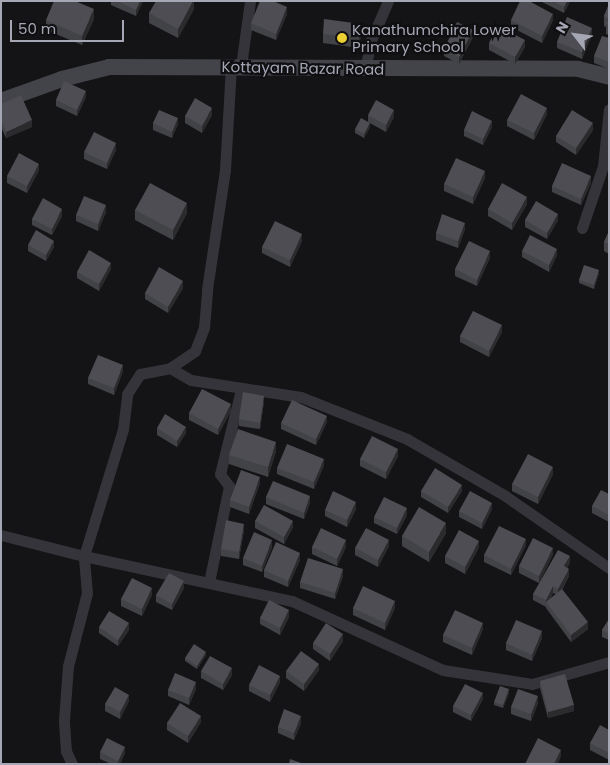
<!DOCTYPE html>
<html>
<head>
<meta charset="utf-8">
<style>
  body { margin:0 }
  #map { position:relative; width:610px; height:765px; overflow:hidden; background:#141315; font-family:Poppins,sans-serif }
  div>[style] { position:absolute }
  .street>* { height:11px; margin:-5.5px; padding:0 5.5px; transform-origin:5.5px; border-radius:5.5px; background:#35343a }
  .secondary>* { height:16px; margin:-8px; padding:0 8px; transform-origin:8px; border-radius:8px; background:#43434a }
  .wall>* { inset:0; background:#424347 }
  .shaded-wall>* { inset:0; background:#2b2b2e }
  .building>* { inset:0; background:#4d4d53 }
  .dots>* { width:14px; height:14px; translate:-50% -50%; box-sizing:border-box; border:2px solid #0f0e10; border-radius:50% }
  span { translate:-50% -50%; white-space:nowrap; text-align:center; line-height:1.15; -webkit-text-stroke:4.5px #0f0e10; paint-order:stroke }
  .poi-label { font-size:15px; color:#a5a7b5 }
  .left { translate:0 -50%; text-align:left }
  .street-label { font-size:15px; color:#a5a7b5 }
  .frame { position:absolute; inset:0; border:2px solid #a5a7b5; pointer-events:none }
  .north { position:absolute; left:550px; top:10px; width:50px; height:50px; -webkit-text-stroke:4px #0f0e10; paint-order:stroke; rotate:300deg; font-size:14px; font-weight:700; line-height:20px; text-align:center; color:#a5a7b5 }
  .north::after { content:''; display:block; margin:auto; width:18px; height:22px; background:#a5a7b5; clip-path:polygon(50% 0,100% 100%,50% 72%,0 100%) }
  .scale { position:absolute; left:10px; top:20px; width:114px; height:22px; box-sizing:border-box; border:2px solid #a5a7b5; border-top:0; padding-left:6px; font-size:15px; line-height:18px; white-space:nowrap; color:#a5a7b5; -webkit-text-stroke:4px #0f0e10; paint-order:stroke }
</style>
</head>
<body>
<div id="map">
  <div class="street">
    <i style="left:241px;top:66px;width:66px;rotate:-82.1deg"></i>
    <i style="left:365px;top:69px;width:30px;rotate:-78deg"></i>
    <i style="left:371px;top:40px;width:43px;rotate:-66.4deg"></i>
    <i style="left:582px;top:228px;width:65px;rotate:-71.3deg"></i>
    <i style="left:603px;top:166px;width:57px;rotate:-84deg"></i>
    <i style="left:170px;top:368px;width:24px;rotate:30deg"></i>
    <i style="left:191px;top:380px;width:111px;rotate:8.8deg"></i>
    <i style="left:301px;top:397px;width:114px;rotate:21.6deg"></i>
    <i style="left:407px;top:439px;width:112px;rotate:30deg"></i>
    <i style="left:504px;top:495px;width:128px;rotate:34.8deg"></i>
    <i style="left:1px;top:535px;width:86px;rotate:14.2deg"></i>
    <i style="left:84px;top:556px;width:213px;rotate:12.2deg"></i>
    <i style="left:292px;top:601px;width:166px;rotate:24.6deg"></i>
    <i style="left:443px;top:670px;width:90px;rotate:8.9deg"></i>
    <i style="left:532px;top:684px;width:80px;rotate:-15.9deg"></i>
    <i style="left:209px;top:582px;width:98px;rotate:-78.2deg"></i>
    <i style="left:229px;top:486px;width:15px;rotate:-127deg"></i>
    <i style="left:220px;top:474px;width:87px;rotate:-76deg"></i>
    <i style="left:72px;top:764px;width:14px;rotate:-115deg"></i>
    <i style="left:66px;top:751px;width:31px;rotate:-94deg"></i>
    <i style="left:64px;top:720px;width:54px;rotate:-85.8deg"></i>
    <i style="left:68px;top:666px;width:75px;rotate:-75.4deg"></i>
    <i style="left:87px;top:593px;width:37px;rotate:-95deg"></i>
    <i style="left:84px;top:556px;width:133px;rotate:-72.9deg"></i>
    <i style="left:123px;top:429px;width:35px;rotate:-83deg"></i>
    <i style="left:127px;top:394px;width:24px;rotate:-57deg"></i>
    <i style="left:140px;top:374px;width:31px;rotate:-11deg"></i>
    <i style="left:170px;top:368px;width:30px;rotate:-34deg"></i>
    <i style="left:195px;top:351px;width:26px;rotate:-69deg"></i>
    <i style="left:204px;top:327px;width:38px;rotate:-85deg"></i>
    <i style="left:207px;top:289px;width:120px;rotate:-81.4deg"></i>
    <i style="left:225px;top:170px;width:103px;rotate:-86.7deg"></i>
  </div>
  <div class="secondary">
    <i style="left:1px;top:101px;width:65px;rotate:-19.8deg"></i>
    <i style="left:62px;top:79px;width:49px;rotate:-14.3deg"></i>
    <i style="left:109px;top:67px;width:469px;rotate:0.2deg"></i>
    <i style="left:578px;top:69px;width:32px;rotate:14deg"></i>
  </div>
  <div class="wall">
    <i style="clip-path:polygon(111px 1px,143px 1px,136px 16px,111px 5px)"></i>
    <i style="clip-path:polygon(194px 1px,194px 9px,178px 38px,149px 23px,149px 13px)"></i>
    <i style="clip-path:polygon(540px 1px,570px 1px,564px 13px)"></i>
    <i style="clip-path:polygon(609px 4px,609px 35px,606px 34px,606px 27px,604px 26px,604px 16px)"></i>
    <i style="clip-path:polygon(287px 14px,276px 40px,251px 30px,251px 23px)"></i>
    <i style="clip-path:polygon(94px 19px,82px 45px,46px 30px,46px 20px)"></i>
    <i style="clip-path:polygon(511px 20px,553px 20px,542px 43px,511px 27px)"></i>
    <i style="clip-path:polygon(323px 34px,361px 34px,359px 48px,323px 43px)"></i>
    <i style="clip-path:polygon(592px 34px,582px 59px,557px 48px,557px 42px)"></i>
    <i style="clip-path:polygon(473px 37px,459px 64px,444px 56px,444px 49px)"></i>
    <i style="clip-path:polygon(609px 38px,609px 69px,594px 63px,594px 56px)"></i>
    <i style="clip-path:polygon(489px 43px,525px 47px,515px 64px,489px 50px)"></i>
    <i style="clip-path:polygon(86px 97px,77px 116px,56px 106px,56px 100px)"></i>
    <i style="clip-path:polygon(1px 104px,32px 127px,6px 138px,1px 127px)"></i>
    <i style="clip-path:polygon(547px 114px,534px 140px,507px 126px,507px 120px)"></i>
    <i style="clip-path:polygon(212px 115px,202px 133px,185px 123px,185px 116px)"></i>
    <i style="clip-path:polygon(368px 115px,394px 117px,386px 132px,368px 122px)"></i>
    <i style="clip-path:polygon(153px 123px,178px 124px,172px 138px,153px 130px)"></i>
    <i style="clip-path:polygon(370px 127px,364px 138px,355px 133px,355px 129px)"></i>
    <i style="clip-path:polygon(492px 127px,483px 145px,464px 136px,464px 130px)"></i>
    <i style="clip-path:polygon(593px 130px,576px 155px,556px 142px,556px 136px)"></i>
    <i style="clip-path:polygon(116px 150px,107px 169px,84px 159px,84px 152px)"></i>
    <i style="clip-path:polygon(39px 170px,27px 193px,7px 183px,7px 176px)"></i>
    <i style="clip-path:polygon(485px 178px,473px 204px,444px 191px,444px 184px)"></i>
    <i style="clip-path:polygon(591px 183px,581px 205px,552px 192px,552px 186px)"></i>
    <i style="clip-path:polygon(527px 204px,512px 230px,488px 216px,488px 209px)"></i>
    <i style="clip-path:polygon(135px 210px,187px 213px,173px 240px,135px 220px)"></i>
    <i style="clip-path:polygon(106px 212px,98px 231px,76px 221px,76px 215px)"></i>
    <i style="clip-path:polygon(62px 216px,52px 235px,32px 225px,32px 219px)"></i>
    <i style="clip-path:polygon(525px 220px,558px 220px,547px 239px,525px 227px)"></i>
    <i style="clip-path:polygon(465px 229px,458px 248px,436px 240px,436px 233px)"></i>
    <i style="clip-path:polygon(609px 231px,609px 254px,604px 251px,604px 242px)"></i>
    <i style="clip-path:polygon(302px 241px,290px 267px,262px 253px,262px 247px)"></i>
    <i style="clip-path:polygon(28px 245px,54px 247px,46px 261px,28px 251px)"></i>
    <i style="clip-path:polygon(522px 251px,557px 255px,549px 272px,522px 257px)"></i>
    <i style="clip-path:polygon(490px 258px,477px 286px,455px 276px,455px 269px)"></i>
    <i style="clip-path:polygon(111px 269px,99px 291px,77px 278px,77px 272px)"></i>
    <i style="clip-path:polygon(599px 273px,594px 289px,579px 283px,579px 280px)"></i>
    <i style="clip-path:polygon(183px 288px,168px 313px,145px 299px,145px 293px)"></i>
    <i style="clip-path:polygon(502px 332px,489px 357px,460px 342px,460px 336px)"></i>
    <i style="clip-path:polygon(123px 371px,114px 395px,88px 384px,88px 378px)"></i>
    <i style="clip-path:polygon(264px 402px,260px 429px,239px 426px,239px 419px)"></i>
    <i style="clip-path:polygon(231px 411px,218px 435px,189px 420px,189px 413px)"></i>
    <i style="clip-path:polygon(327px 422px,316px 445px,281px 429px,281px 423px)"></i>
    <i style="clip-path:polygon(157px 428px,186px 433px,177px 447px,157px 435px)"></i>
    <i style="clip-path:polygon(276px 451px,268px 477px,229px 464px,229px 455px)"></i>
    <i style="clip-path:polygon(398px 456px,386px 479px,360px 466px,360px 459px)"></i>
    <i style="clip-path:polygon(324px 465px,314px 489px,277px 474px,277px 468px)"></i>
    <i style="clip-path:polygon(553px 474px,538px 504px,512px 491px,512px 484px)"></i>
    <i style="clip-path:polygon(260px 483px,249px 514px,230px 507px,230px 500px)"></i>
    <i style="clip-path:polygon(421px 491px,462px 491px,448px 513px,421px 497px)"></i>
    <i style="clip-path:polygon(609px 494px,609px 522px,592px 513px,592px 506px)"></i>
    <i style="clip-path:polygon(266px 497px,310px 503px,304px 519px,266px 504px)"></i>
    <i style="clip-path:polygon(356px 509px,347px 527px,325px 516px,325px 510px)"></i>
    <i style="clip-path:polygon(492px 509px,482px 529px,459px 517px,459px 511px)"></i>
    <i style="clip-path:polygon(407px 515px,397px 534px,374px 523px,374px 517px)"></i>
    <i style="clip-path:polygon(255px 521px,293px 527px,284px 544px,255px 528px)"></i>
    <i style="clip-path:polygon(244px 530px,239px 559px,221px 556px,221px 549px)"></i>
    <i style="clip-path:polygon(446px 533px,429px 562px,402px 546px,402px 536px)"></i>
    <i style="clip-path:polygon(526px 545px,511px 575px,484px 562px,484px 555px)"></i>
    <i style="clip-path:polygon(389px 546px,378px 567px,355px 555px,355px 548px)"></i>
    <i style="clip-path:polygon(272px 547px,262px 572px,243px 565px,243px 558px)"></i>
    <i style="clip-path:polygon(312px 547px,346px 547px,337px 566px,312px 554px)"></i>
    <i style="clip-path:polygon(479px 547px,465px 574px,445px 563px,445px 556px)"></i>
    <i style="clip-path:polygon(553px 554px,539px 583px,519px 573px,519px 566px)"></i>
    <i style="clip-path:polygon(300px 560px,288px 587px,264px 577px,264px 570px)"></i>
    <i style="clip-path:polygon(evenodd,570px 563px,567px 568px,569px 576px,562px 590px,588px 629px,571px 642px,546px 608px,546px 606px,546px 607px,533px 600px,533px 594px,570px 563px,553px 593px,556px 594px,550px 599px,553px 593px)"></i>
    <i style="clip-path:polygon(343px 576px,335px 599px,300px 588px,300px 582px)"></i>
    <i style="clip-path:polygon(184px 588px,172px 610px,156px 602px,156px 595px)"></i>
    <i style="clip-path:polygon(152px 595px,142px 616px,121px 606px,121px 599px)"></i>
    <i style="clip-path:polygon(353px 608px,395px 608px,385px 630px,353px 615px)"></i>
    <i style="clip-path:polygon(289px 617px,280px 635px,260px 624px,260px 618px)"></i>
    <i style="clip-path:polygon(609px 619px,609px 640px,602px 637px,602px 630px)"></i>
    <i style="clip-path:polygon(99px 627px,129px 630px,118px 646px,99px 633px)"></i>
    <i style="clip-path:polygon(483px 629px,472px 655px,443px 642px,443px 635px)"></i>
    <i style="clip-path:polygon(542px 638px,532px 661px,506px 650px,506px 643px)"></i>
    <i style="clip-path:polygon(343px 641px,330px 661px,313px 649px,313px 643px)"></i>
    <i style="clip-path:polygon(206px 655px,197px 669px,185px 661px,185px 658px)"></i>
    <i style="clip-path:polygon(319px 670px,304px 691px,286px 678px,286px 671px)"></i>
    <i style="clip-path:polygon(201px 671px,232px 675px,223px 690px,201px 678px)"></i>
    <i style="clip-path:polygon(540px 681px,574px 711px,548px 718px,540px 688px)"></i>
    <i style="clip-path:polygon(280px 682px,270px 702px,249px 691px,249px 685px)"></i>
    <i style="clip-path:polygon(196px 689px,189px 705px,168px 696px,168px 690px)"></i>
    <i style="clip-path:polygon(509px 693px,503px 708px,494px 705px,494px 702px)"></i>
    <i style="clip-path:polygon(483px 699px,471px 721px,453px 712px,453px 706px)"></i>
    <i style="clip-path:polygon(129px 701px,120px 719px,105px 711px,105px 704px)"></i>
    <i style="clip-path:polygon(538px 703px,531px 721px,511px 714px,511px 707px)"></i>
    <i style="clip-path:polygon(201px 722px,188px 743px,167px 730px,167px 723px)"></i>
    <i style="clip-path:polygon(301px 723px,294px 740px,278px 733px,278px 727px)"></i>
    <i style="clip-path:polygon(609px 730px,609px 760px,590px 750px,590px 743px)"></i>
    <i style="clip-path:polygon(100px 752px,125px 753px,120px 764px,111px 764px,100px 759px)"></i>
  </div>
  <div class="shaded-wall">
    <i style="clip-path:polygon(140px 1px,143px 1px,136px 16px,136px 10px)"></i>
    <i style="clip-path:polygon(193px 1px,194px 1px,194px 9px,178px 38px,178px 29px)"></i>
    <i style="clip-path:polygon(567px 1px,570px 1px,564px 13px,564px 7px)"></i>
    <i style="clip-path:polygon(287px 7px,287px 14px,276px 40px,276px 34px)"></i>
    <i style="clip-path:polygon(94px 9px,94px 19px,82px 45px,82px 36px)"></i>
    <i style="clip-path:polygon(553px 14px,553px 20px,542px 43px,542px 36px)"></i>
    <i style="clip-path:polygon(361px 24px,361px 34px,359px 48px,359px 38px)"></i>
    <i style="clip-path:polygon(592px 28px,592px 34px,582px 59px,582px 52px)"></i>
    <i style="clip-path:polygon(473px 30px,473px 37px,459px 64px,459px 57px)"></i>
    <i style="clip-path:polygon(525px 40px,525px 47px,515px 64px,515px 57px)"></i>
    <i style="clip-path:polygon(86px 91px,86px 97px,77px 116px,77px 110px)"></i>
    <i style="clip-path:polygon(212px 108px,212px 115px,202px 133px,202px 126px)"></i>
    <i style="clip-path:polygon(547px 108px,547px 114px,534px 140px,534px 133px)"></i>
    <i style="clip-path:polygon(394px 110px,394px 117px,386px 132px,386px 125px)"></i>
    <i style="clip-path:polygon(178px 118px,178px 124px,172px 138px,172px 132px)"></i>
    <i style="clip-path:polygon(32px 120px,32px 127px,6px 138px,6px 132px)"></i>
    <i style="clip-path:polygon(492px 121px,492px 127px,483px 145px,483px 139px)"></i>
    <i style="clip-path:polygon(370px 123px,370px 127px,364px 138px,364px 134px)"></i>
    <i style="clip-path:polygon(593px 123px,593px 130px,576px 155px,576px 148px)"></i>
    <i style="clip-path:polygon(116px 143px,116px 150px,107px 169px,107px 163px)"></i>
    <i style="clip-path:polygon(39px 164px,39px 170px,27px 193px,27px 186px)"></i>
    <i style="clip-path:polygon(485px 171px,485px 178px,473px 204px,473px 197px)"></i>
    <i style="clip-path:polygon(591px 176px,591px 183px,581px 205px,581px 199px)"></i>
    <i style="clip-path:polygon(527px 197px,527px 204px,512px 230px,512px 223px)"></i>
    <i style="clip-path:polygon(187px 203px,187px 213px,173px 240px,173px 230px)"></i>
    <i style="clip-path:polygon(106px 205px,106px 212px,98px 231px,98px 224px)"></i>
    <i style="clip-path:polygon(62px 209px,62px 216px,52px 235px,52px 229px)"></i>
    <i style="clip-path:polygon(558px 214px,558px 220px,547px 239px,547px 233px)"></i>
    <i style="clip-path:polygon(465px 223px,465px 229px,458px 248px,458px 241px)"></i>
    <i style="clip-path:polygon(302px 234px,302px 241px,290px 267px,290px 260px)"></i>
    <i style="clip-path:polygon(54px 241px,54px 247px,46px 261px,46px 255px)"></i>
    <i style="clip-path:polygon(557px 249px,557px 255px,549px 272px,549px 265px)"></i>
    <i style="clip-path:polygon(490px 251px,490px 258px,477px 286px,477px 280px)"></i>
    <i style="clip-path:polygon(111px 263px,111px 269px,99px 291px,99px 284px)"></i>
    <i style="clip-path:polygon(599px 270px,599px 273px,594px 289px,594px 285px)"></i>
    <i style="clip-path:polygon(183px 281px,183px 288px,168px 313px,168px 307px)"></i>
    <i style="clip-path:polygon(502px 325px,502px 332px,489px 357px,489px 351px)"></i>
    <i style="clip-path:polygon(123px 365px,123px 371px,114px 395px,114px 388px)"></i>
    <i style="clip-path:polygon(264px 396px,264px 402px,260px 429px,260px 423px)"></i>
    <i style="clip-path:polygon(231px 404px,231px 411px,218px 435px,218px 429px)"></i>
    <i style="clip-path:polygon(327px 416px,327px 422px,316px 445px,316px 439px)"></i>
    <i style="clip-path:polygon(186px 427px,186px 433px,177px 447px,177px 441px)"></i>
    <i style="clip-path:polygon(276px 442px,276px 451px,268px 477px,268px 467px)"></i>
    <i style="clip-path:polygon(398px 449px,398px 456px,386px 479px,386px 472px)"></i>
    <i style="clip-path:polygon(324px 459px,324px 465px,314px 489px,314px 482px)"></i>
    <i style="clip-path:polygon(553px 467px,553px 474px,538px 504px,538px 497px)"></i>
    <i style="clip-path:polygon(260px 477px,260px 483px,249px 514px,249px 507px)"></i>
    <i style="clip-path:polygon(462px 485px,462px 491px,448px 513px,448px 507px)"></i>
    <i style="clip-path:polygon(310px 496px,310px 503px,304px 519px,304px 513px)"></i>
    <i style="clip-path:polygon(356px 502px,356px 509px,347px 527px,347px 520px)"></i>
    <i style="clip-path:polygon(492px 503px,492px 509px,482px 529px,482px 523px)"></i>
    <i style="clip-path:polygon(407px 508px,407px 515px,397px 534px,397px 528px)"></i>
    <i style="clip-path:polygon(293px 521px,293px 527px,284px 544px,284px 537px)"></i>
    <i style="clip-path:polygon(446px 523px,446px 533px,429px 562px,429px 552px)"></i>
    <i style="clip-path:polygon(244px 524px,244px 530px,239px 559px,239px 552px)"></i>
    <i style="clip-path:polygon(526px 539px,526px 545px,511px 575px,511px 569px)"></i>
    <i style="clip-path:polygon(272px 540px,272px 547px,262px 572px,262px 566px)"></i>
    <i style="clip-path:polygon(346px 540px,346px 547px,337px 566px,337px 559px)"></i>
    <i style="clip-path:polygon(389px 540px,389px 546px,378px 567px,378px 560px)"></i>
    <i style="clip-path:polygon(479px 541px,479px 547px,465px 574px,465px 567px)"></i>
    <i style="clip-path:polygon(553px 548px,553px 554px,539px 583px,539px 576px)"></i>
    <i style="clip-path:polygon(300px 553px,300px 560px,288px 587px,288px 581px)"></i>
    <i style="clip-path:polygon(570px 556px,570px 563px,564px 573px,564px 566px)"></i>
    <i style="clip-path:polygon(343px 569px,343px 576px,335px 599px,335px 593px)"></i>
    <i style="clip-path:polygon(569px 569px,569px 576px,558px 596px,558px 589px)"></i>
    <i style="clip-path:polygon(184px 581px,184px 588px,172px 610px,172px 604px)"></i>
    <i style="clip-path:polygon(553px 586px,553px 593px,547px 603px,546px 602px,546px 607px,546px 600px)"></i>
    <i style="clip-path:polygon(152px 588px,152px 595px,142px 616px,142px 609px)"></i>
    <i style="clip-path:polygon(395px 601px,395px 608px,385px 630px,385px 623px)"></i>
    <i style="clip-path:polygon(289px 610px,289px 617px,280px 635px,280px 628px)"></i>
    <i style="clip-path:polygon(588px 622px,588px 629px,571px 642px,571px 635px)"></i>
    <i style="clip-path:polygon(129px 623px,129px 630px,118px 646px,118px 640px)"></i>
    <i style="clip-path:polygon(483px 623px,483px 629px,472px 655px,472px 648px)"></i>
    <i style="clip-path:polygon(542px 631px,542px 638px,532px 661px,532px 655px)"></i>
    <i style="clip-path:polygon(343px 634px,343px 641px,330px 661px,330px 654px)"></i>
    <i style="clip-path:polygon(206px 652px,206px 655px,197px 669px,197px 666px)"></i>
    <i style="clip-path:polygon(319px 664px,319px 670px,304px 691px,304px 684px)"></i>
    <i style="clip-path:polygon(232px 668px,232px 675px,223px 690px,223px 684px)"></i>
    <i style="clip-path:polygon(280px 676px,280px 682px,270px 702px,270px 695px)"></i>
    <i style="clip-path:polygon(196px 682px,196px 689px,189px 705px,189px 698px)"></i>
    <i style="clip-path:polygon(509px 689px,509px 693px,503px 708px,503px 705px)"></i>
    <i style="clip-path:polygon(483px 693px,483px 699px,471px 721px,471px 715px)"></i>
    <i style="clip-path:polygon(129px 695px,129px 701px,120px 719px,120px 712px)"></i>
    <i style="clip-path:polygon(538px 696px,538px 703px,531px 721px,531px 714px)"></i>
    <i style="clip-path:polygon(574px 705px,574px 711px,548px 718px,548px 712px)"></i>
    <i style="clip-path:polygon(201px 716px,201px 722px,188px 743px,188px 736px)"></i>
    <i style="clip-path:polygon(301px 716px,301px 723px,294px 740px,294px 733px)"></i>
    <i style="clip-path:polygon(125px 747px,125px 753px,120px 764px,118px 764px,118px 761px)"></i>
    <i style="clip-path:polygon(561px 750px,561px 756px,558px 764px,554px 764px)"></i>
  </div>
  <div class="building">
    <i style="clip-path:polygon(54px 1px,75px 1px,94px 9px,82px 36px,46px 20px)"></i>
    <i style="clip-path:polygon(117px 1px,140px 1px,136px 10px)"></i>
    <i style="clip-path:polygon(156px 1px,193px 1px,178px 29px,149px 13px)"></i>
    <i style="clip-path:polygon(260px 1px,273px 1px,287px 7px,276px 34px,251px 23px)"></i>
    <i style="clip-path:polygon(520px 1px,529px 1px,553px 14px,542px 36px,511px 20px)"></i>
    <i style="clip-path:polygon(553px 1px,567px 1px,564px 7px)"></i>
    <i style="clip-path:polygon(609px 4px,609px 19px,604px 16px)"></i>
    <i style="clip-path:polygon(567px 17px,592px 28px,582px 52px,557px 42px)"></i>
    <i style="clip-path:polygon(324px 19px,361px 24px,359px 38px,323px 34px)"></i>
    <i style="clip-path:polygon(609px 19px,609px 25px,606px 24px)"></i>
    <i style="clip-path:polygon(457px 22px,473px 30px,459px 57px,444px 49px)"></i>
    <i style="clip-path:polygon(498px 26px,525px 40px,515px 57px,489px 43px)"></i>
    <i style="clip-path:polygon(602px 36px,609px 38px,609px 62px,594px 56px)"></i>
    <i style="clip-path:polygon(64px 81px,86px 91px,77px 110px,56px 100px)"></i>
    <i style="clip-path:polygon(521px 94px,547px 108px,534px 133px,507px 120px)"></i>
    <i style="clip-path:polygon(21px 95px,32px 120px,6px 132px,1px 120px,1px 104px)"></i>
    <i style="clip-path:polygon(195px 98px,212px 108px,202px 126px,185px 116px)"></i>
    <i style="clip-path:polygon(376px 100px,394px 110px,386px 125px,368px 115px)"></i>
    <i style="clip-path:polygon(159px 110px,178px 118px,172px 132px,153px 123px)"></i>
    <i style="clip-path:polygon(572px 110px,593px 123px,576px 148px,556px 136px)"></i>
    <i style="clip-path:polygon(472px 111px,492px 121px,483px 139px,464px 130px)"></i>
    <i style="clip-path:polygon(361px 118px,370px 123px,364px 134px,355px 129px)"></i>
    <i style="clip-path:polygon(94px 132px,116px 143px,107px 163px,84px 152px)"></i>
    <i style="clip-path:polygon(19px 153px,39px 164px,27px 186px,7px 176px)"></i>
    <i style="clip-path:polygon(456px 158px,485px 171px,473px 197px,444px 184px)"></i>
    <i style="clip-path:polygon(562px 163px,591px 176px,581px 199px,552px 186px)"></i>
    <i style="clip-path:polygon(150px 183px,187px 203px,173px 230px,135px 210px)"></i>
    <i style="clip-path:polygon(502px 183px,527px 197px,512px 223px,488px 209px)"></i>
    <i style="clip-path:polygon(84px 196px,106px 205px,98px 224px,76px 215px)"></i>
    <i style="clip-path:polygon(43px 198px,62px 209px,52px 229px,32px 219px)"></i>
    <i style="clip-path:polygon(536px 201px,558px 214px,547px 233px,525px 220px)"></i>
    <i style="clip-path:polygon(442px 214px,465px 223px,458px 241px,436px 233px)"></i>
    <i style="clip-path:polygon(275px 221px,302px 234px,290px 260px,262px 247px)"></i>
    <i style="clip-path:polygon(36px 230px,54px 241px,46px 255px,28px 245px)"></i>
    <i style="clip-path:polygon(609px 231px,609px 244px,604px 242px)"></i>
    <i style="clip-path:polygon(530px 235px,557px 249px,549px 265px,522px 251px)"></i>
    <i style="clip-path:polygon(469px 241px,490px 251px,477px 280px,455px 269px)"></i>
    <i style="clip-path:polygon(89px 250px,111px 263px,99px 284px,77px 272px)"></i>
    <i style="clip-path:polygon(584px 265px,599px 270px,594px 285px,579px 280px)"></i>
    <i style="clip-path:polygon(159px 267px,183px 281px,168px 307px,145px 293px)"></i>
    <i style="clip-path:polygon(473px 311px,502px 325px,489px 351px,460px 336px)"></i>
    <i style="clip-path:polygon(98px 355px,123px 365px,114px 388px,88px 378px)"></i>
    <i style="clip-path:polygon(202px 389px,231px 404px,218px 429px,189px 413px)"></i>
    <i style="clip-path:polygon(243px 392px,264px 396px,260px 423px,239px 419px)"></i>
    <i style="clip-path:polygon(292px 400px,327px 416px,316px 439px,281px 423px)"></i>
    <i style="clip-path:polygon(165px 414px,186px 427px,177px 441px,157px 428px)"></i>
    <i style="clip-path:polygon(238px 429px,276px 442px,268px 467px,229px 455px)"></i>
    <i style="clip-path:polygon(372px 436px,398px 449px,386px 472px,360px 459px)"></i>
    <i style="clip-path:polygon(287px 444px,324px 459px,314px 482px,277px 468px)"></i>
    <i style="clip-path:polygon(528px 454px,553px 467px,538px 497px,512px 484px)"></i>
    <i style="clip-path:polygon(435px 468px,462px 485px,448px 507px,421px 491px)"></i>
    <i style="clip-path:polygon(241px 470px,260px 477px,249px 507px,230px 500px)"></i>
    <i style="clip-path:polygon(273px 481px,310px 496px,304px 513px,266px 497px)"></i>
    <i style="clip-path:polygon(601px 490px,609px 494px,609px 515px,592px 506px)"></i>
    <i style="clip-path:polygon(333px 491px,356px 502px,347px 520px,325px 510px)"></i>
    <i style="clip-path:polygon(470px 491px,492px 503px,482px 523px,459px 511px)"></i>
    <i style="clip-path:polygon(384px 497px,407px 508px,397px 528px,374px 517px)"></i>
    <i style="clip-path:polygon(264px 505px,293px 521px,284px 537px,255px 521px)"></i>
    <i style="clip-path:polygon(419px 507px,446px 523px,429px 552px,402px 536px)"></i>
    <i style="clip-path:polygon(226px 520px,244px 524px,239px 552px,221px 549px)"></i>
    <i style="clip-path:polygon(499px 526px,526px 539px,511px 569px,484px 555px)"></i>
    <i style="clip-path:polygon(321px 528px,346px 540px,337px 559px,312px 547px)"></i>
    <i style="clip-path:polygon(366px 528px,389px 540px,378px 560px,355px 548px)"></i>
    <i style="clip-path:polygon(459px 530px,479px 541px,465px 567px,445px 556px)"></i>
    <i style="clip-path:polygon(254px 532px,272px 540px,262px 566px,243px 558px)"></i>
    <i style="clip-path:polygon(533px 538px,553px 548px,539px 576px,519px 566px)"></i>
    <i style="clip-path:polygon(276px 542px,300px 553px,288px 581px,264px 570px)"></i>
    <i style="clip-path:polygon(558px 550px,570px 556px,564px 566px,569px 569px,558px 589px,553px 586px,546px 600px,533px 594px)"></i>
    <i style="clip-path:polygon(308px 558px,343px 569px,335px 593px,300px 582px)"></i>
    <i style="clip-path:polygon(169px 573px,184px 581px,172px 604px,156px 595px)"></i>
    <i style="clip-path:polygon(132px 578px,152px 588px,142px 609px,121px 599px)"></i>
    <i style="clip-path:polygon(363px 586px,395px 601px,385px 623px,353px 608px)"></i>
    <i style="clip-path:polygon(562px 589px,588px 622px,571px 635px,546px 602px)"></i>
    <i style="clip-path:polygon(269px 600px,289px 610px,280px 628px,260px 618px)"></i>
    <i style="clip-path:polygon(455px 610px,483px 623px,472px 648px,443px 635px)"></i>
    <i style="clip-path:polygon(109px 611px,129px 623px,118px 640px,99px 627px)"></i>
    <i style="clip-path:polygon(609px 619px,609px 634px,602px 630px)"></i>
    <i style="clip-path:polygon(516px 620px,542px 631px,532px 655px,506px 643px)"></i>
    <i style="clip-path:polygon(326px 623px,343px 634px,330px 654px,313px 643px)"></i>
    <i style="clip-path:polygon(194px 644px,206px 652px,197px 666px,185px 658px)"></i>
    <i style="clip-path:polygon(301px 651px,319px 664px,304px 684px,286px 671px)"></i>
    <i style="clip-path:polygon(210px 656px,232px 668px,223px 684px,201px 671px)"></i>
    <i style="clip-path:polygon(259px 665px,280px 676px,270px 695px,249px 685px)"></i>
    <i style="clip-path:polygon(175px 673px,196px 682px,189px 698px,168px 690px)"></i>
    <i style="clip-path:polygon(565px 674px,574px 705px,548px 712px,540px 681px)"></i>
    <i style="clip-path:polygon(465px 684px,483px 693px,471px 715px,453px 706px)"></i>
    <i style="clip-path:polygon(500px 686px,509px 689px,503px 705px,494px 702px)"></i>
    <i style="clip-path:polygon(115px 687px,129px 695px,120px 712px,105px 704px)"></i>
    <i style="clip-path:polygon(518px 689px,538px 696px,531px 714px,511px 707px)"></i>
    <i style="clip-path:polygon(180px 703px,201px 716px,188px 736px,167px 723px)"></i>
    <i style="clip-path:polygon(284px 709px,301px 716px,294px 733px,278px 727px)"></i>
    <i style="clip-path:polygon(600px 725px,609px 730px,609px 753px,590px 743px)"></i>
    <i style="clip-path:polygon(107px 738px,125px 747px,118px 761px,100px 752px)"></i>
    <i style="clip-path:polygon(538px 738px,561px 750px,554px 764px,525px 764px)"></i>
    <i style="clip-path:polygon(290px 759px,304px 764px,289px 764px)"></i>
  </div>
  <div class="dots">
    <i style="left:342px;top:38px;background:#eccf34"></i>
  </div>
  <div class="poi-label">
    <span class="left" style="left:352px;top:38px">Kanathumchira Lower<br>Primary School</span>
  </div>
  <div class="street-label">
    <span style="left:303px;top:68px;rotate:1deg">Kottayam Bazar Road</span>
  </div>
  <div class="frame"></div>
  <div class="north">N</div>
  <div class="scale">50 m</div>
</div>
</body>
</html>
